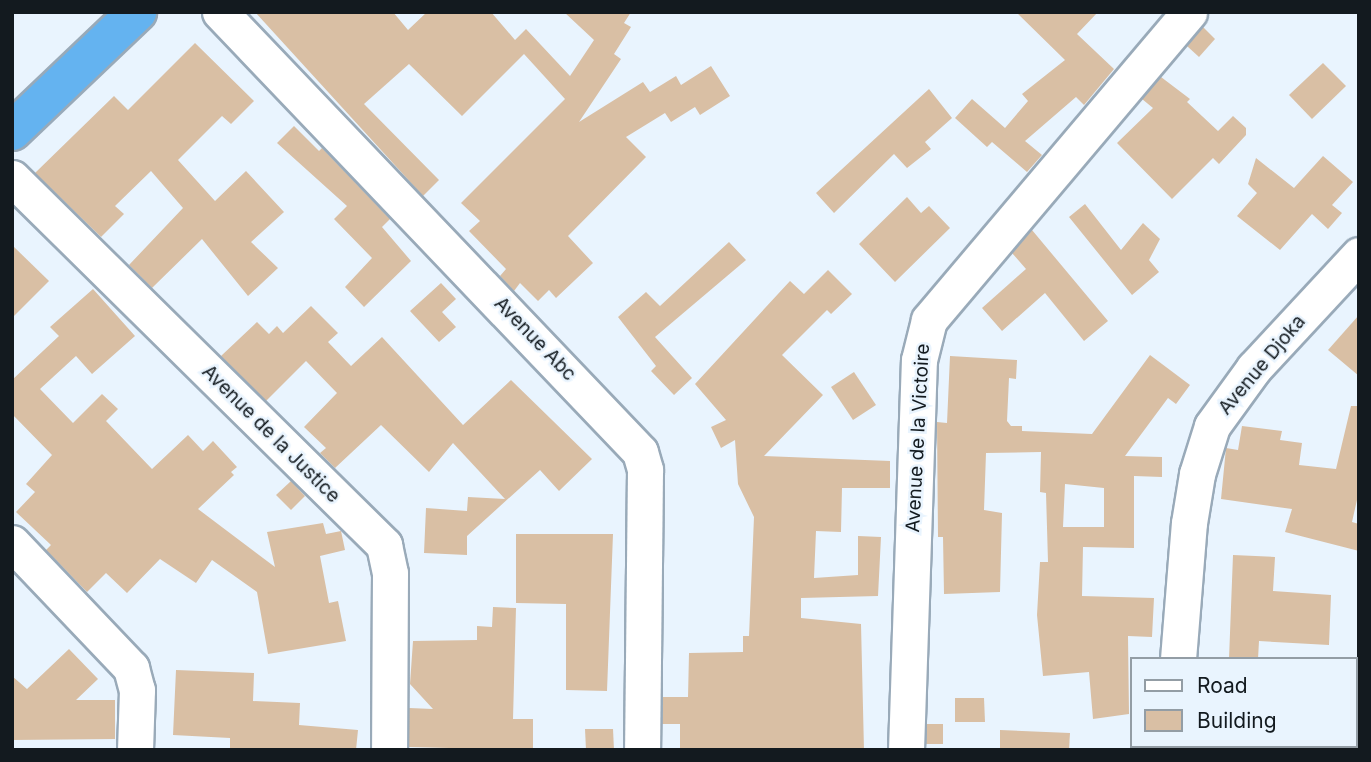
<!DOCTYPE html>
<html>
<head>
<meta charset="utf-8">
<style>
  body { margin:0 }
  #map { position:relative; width:1371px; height:762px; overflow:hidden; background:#e9f4fe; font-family:Inter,sans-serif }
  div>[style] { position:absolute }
  .building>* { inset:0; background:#d9bfa4 }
  .roads { filter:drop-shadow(2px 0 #99aab9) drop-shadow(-2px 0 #99aab9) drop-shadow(0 2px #99aab9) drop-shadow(0 -2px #99aab9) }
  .minor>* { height:35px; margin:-17.5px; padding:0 17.5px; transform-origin:17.5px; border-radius:17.5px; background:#fff }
  .highway>* { height:38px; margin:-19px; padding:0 19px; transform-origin:19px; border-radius:19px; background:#64b3f0 }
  span { translate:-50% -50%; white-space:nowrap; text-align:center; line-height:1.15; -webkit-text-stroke:5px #e9f4fe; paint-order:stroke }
  .street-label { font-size:19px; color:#131a1f }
  .frame { position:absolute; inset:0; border:14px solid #131a1f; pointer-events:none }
  .legend { position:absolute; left:1130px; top:657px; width:228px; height:91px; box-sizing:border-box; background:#e9f4fe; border:2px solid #939da5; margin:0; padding:9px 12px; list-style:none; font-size:21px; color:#131a1f }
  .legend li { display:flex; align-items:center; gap:14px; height:35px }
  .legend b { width:35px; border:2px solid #939da5 }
</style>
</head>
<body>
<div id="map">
  <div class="building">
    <i style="clip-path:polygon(255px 12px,393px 12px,408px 30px,427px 12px,491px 12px,515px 40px,526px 29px,570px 76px,594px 40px,564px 12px,631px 12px,624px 23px,631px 27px,614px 54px,621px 59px,579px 122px,643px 82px,650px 92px,676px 76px,681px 85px,711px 66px,730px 96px,700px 115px,695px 107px,671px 122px,665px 113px,626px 137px,646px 157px,568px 236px,593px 263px,556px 298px,549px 290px,538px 301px,520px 283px,514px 291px,500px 276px,506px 269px,469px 231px,480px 221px,461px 203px,565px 99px,524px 54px,462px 116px,409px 64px,364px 104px,439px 180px,423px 196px)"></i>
    <i style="clip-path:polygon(1016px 12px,1098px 12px,1077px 34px,1114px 69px,1084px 105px,1076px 97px,1025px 141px,1042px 155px,1027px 172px,992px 142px,987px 147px,955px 118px,972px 99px,1005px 128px,1028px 101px,1022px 94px,1065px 60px)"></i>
    <i style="clip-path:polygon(1203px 27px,1215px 39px,1199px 57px,1187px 46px)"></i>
    <i style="clip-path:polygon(195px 43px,254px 101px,231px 124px,222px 116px,178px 160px,215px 201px,246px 171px,284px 212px,251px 242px,278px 268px,248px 296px,202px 239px,152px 288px,129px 265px,183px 208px,151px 171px,115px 206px,124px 214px,101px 237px,35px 173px,114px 96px,128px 110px)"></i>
    <i style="clip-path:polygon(1323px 63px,1346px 86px,1312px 119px,1289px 95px)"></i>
    <i style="clip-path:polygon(1161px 77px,1190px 99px,1187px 102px,1218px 131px,1233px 116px,1246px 128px,1246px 135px,1219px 164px,1213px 158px,1172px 199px,1117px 143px,1153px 108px,1142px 99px)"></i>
    <i style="clip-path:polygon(929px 89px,952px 118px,925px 142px,931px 149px,907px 168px,894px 154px,834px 213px,816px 193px)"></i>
    <i style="clip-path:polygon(294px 126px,319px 151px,322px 148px,390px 219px,382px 227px,411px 261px,364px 307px,345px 287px,372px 258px,334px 219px,347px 206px,277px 143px)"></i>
    <i style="clip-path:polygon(1323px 156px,1353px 182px,1332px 205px,1342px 213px,1328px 229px,1312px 214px,1280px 250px,1237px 216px,1257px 193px,1248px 184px,1256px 158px,1294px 188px)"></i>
    <i style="clip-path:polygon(907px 197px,921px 213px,929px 206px,950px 228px,895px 282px,859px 244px)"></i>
    <i style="clip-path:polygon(1085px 204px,1121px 250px,1143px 223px,1160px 239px,1149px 260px,1159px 272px,1132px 295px,1069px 217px)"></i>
    <i style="clip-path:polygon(1032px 230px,1108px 321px,1084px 341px,1045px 293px,1002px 331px,982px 308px,1026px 269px,1012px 253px)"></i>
    <i style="clip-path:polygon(729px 242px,746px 260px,655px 337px,692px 378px,674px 395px,651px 371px,656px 366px,618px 317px,646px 292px,660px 306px)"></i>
    <i style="clip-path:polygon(12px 245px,49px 281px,12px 318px)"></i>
    <i style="clip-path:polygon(828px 270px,852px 294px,831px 314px,827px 310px,782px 355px,823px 395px,764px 456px,890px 461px,890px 488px,842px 488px,841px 532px,816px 531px,814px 578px,858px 575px,858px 536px,881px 537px,878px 596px,801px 598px,801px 618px,861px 624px,864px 750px,680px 750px,680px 724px,662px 724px,663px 697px,688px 697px,689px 653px,743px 652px,743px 636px,749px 636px,754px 517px,738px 484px,735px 440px,721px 448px,711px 427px,726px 420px,695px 384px,790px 281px,804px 294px)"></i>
    <i style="clip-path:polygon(441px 283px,456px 299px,442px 312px,456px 327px,439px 342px,410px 311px)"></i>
    <i style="clip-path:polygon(93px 289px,135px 336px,92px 374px,76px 356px,40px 389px,73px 423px,102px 394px,118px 409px,106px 421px,152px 469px,188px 435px,203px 451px,213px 441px,237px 467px,231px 472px,234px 475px,198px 509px,275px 567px,267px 532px,323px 523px,326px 534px,341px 531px,345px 550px,320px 556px,329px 603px,338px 601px,346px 641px,268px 654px,257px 592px,212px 560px,196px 583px,160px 559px,127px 593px,106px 573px,87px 592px,46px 550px,51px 545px,16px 512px,35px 492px,26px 484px,52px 455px,12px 414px,12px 380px,59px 336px,50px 327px)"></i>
    <i style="clip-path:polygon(311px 306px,338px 333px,328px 342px,351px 366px,382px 337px,463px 425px,511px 380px,592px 459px,559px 491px,540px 470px,467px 536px,467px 555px,424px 553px,426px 508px,467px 511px,468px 497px,505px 499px,453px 443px,429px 472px,381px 425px,335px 468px,320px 453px,326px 448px,304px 427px,337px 393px,306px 361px,266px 401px,221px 356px,257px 322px,269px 334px,277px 326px,283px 333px)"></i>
    <i style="clip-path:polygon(1359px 315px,1359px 376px,1328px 350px)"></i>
    <i style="clip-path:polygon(evenodd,1150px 355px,1190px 385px,1176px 404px,1168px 398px,1125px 456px,1162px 457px,1162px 477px,1134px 476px,1134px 548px,1083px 547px,1082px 596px,1154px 598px,1152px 637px,1128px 636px,1129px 714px,1093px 719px,1089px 672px,1043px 676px,1037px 615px,1040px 562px,1048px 562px,1046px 493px,1040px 492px,1041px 452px,986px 453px,984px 510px,1002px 513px,1000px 592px,944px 594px,943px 537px,938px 537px,937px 422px,947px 423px,950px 356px,1017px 360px,1016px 379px,1009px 378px,1007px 421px,1011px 426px,1022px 426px,1022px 431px,1092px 434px,1150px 355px,1065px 484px,1104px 488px,1104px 527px,1063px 527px,1065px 484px)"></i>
    <i style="clip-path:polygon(854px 372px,876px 405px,853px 420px,831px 387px)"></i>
    <i style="clip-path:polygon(1351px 406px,1359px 406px,1359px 491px,1352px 522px,1359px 524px,1359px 551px,1285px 532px,1292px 509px,1221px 499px,1226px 448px,1238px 450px,1242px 426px,1282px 431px,1280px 440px,1302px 443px,1299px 465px,1336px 469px)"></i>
    <i style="clip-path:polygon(291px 481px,305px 496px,291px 510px,276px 495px)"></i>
    <i style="clip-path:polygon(516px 534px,613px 534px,607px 691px,566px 690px,566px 604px,516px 603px)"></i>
    <i style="clip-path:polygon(1233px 555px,1275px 557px,1273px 591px,1331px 595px,1329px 645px,1259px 641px,1258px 659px,1229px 659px)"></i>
    <i style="clip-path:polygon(493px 607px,516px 608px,513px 719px,533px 719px,533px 750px,409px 747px,409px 708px,433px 709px,410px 684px,413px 641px,477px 640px,477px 626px,492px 627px)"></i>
    <i style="clip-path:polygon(69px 649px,98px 679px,76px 700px,115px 700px,115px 739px,12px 740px,12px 676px,27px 689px)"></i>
    <i style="clip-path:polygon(176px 670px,254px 673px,253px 701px,300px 703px,299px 725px,358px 730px,356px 750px,230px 750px,230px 738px,173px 735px)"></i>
    <i style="clip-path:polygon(955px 698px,984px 698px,985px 722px,955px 722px)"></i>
    <i style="clip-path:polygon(927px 724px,943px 724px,943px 744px,926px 744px)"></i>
    <i style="clip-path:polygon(585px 729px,613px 729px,614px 750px,586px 750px)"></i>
    <i style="clip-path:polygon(1000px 730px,1070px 733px,1069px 750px,1000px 750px)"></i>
  </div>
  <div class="roads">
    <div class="minor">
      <i style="left:220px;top:12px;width:608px;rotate:46.33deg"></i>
      <i style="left:640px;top:452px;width:19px;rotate:74deg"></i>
      <i style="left:645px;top:470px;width:280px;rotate:90.6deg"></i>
      <i style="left:12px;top:178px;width:523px;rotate:44.61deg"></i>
      <i style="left:384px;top:545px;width:29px;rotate:78deg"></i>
      <i style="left:390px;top:573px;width:177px;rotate:90.3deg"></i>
      <i style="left:12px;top:543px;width:173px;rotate:46.4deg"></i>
      <i style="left:131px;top:668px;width:23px;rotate:75deg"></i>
      <i style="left:137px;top:690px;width:60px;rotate:91.9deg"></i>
      <i style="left:1178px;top:659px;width:136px;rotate:-85.4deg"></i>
      <i style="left:1189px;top:523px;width:50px;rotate:-80.7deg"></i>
      <i style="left:1197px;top:474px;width:50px;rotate:-72.6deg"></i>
      <i style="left:1212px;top:426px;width:72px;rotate:-54.1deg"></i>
      <i style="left:1254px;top:368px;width:154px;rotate:-47.1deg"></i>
      <i style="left:1355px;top:696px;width:9px;rotate:-63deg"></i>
      <i style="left:1182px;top:746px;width:7px;rotate:34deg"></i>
      <i style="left:906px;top:750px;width:390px;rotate:-88.1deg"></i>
      <i style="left:919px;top:360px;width:41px;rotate:-76deg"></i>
      <i style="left:929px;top:320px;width:403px;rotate:-49.8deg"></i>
      <i style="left:1334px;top:750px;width:4px;rotate:-76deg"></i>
    </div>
    <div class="highway">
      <i style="left:12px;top:131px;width:173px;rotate:-43.6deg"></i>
    </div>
  </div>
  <div class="street-label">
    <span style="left:535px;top:339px;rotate:46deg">Avenue Abc</span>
    <span style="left:1262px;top:365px;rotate:-50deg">Avenue Djoka</span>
    <span style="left:271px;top:434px;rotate:45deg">Avenue de la Justice</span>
    <span style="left:918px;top:438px;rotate:-87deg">Avenue de la Victoire</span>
  </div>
  <div class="frame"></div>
  <ul class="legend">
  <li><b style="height:9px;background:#fff"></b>Road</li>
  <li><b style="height:19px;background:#d9bfa4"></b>Building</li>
  </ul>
</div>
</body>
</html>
